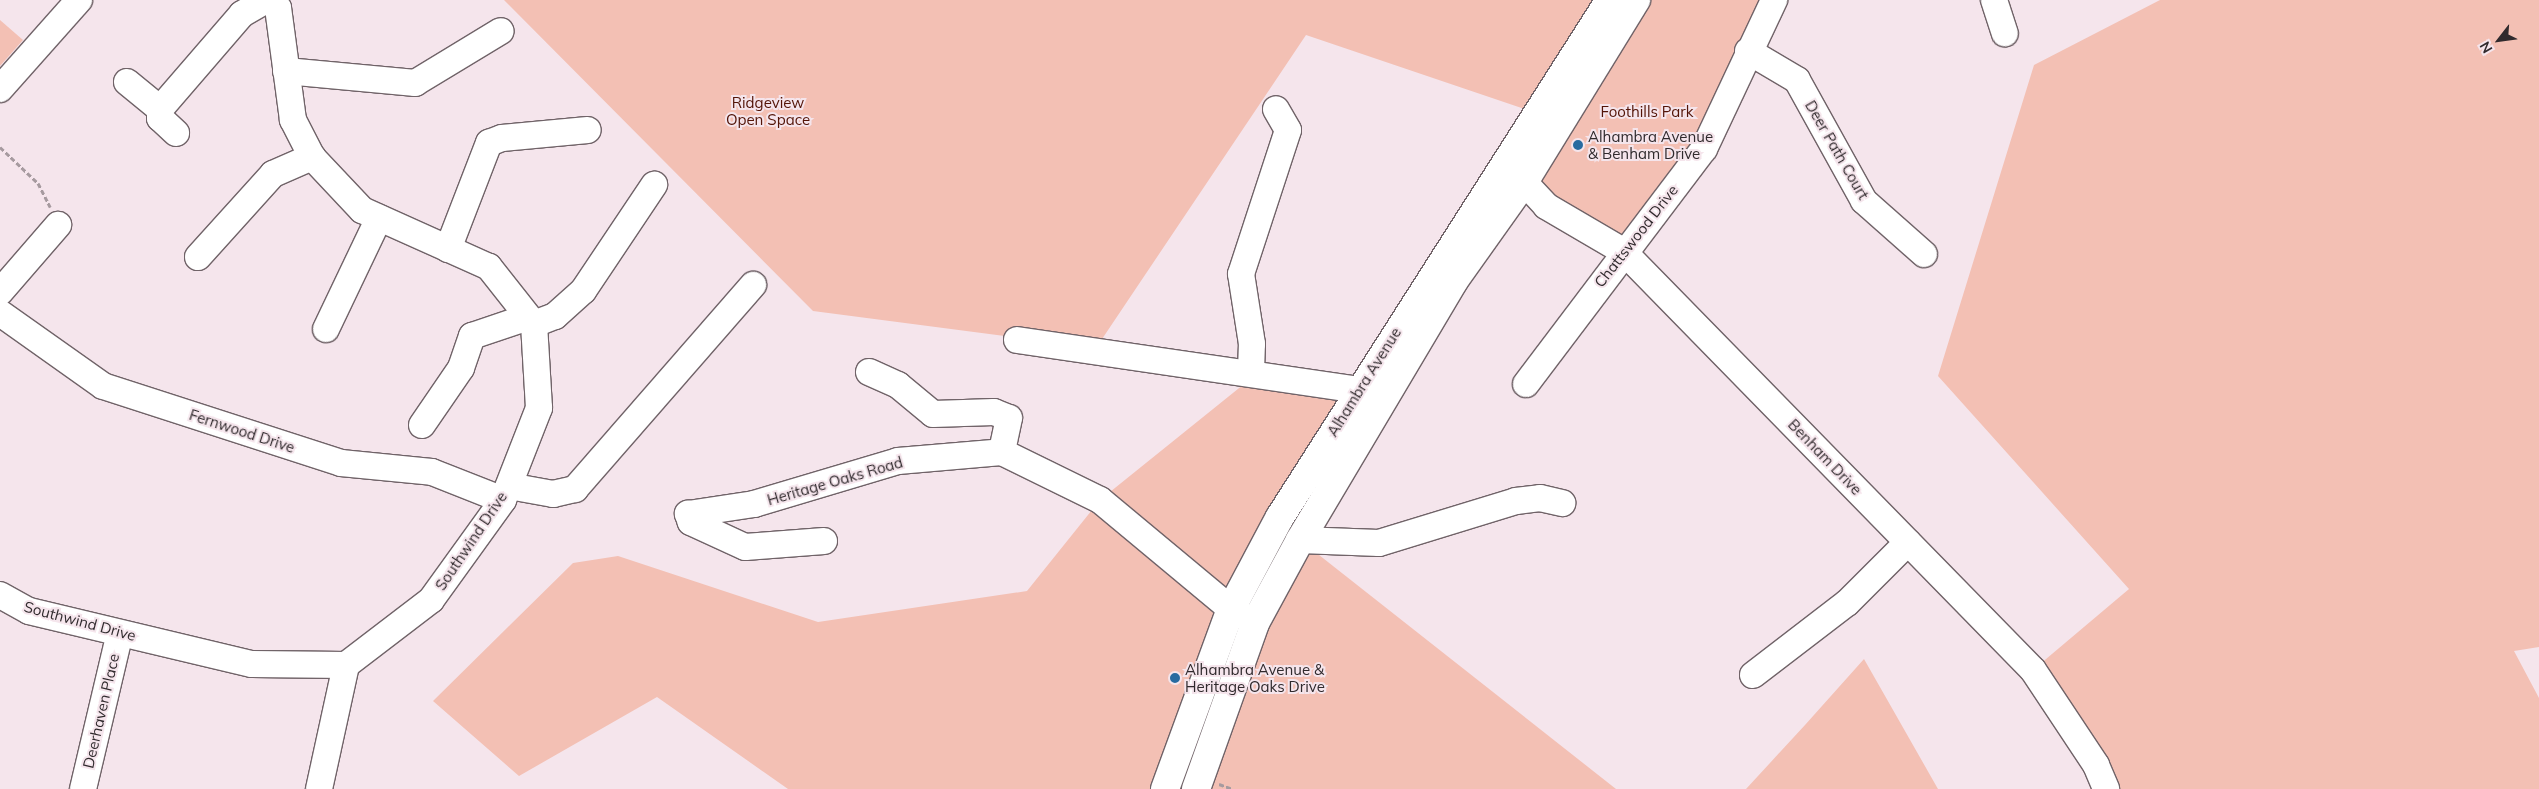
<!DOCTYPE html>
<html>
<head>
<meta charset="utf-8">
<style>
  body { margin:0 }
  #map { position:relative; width:2539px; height:789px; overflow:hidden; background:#f5e5ec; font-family:Mulish,sans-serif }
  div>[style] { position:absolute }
  .green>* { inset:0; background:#f3c0b4 }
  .path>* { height:3px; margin-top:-1.5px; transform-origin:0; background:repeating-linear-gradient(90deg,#a69a9f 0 5px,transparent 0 7.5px) }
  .roads { filter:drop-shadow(1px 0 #706368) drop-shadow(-1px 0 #706368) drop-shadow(0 1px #706368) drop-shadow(0 -1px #706368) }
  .minor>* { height:26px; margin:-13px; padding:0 13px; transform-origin:13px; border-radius:13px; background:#fff }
  .major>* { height:28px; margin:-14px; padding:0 14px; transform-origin:14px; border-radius:14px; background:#fff }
  .dots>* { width:14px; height:14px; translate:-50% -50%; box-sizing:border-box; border:2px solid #f5e5ec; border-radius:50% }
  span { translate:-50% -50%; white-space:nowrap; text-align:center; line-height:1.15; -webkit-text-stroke:4px #f5e5ec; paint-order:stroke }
  .park-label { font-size:15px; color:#531407 }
  .poi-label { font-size:15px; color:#302a2d }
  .left { translate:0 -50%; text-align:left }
  .street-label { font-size:15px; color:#302a2d }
  .north { position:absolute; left:2474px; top:15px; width:50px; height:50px; -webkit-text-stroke:4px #f5e5ec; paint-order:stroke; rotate:240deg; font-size:14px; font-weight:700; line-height:20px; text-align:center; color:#302a2d }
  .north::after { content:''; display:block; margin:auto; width:18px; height:22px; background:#302a2d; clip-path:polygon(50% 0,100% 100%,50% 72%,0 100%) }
</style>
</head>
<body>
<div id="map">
  <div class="green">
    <i style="clip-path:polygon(504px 0,1610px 0,1536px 113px,1306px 35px,1096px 348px,813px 311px)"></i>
    <i style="clip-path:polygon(1636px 0,1774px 0,1704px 149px,1623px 251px,1524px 182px)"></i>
    <i style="clip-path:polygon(2160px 0,2539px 0,2539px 647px,2514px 651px,2539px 698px,2539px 789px,2106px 789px,2033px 670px,2129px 589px,1938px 376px,2034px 65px)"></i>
    <i style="clip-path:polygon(0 20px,23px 40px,0 66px)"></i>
    <i style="clip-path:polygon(1259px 372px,1358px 390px,1280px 517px,1165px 789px,788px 789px,657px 697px,519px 776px,433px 701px,573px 563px,618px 556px,818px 622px,1027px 591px,1100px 500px)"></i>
    <i style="clip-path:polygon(1300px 540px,1616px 789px,1196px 789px)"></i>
    <i style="clip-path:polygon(1864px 659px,1938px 789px,1746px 789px,1805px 725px)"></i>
  </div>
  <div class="path">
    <i style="left:0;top:147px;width:52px;rotate:43.5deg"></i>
    <i style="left:38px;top:183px;width:27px;rotate:63deg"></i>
    <i style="left:1219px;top:784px;width:15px;rotate:20deg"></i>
  </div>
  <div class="roads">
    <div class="minor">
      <i style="left:1994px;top:0;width:35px;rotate:72deg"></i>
      <i style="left:1748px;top:51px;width:57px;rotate:30.6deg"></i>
      <i style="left:1797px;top:80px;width:138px;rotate:61deg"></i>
      <i style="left:1864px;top:201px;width:80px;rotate:41.5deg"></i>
      <i style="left:286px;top:71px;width:130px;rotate:5.3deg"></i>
      <i style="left:415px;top:83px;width:100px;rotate:-31.2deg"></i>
      <i style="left:127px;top:82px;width:43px;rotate:39.3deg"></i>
      <i style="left:160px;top:109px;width:9px;rotate:90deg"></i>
      <i style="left:160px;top:118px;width:22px;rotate:43deg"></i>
      <i style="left:0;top:89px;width:119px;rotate:-48.4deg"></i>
      <i style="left:160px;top:109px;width:125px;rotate:-49.2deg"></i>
      <i style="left:242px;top:14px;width:28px;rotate:-30deg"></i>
      <i style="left:1504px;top:175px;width:21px;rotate:19deg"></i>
      <i style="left:1524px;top:182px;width:33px;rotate:47deg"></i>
      <i style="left:1546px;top:206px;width:89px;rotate:30.3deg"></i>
      <i style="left:1623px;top:251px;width:586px;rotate:45.62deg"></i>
      <i style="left:2033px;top:670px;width:114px;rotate:56.4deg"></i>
      <i style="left:2096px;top:765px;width:26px;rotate:67deg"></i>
      <i style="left:448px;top:249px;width:114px;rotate:-68.9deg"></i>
      <i style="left:489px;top:143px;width:14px;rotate:-21deg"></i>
      <i style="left:502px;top:138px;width:86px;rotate:-5.3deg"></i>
      <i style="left:198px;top:257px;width:112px;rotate:-47.9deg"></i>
      <i style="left:273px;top:174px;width:43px;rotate:-23.6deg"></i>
      <i style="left:0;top:292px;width:89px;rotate:-49.1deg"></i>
      <i style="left:0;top:313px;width:126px;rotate:35.3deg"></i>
      <i style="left:103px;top:386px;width:250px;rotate:17.9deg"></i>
      <i style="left:341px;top:463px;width:91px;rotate:5.6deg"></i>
      <i style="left:432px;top:472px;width:76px;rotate:21.5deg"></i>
      <i style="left:534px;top:324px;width:22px;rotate:-21deg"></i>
      <i style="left:555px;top:316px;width:38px;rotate:-42deg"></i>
      <i style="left:583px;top:291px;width:128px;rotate:-56.2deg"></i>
      <i style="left:326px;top:329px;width:123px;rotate:-64.5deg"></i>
      <i style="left:1017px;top:340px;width:345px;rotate:8.3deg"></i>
      <i style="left:1251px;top:371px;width:27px;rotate:-88deg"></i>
      <i style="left:1252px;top:344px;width:71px;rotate:-98.9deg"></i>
      <i style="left:1241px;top:274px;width:151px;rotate:-71.9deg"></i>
      <i style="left:1288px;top:130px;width:24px;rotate:-120deg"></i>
      <i style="left:869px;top:372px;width:32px;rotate:24deg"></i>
      <i style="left:898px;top:385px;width:45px;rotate:39.6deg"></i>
      <i style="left:933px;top:414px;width:61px;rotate:-1.9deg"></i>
      <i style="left:994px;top:412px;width:16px;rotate:22deg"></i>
      <i style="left:1009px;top:418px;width:35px;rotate:102deg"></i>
      <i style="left:1526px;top:384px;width:295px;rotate:-52.9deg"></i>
      <i style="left:1704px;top:149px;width:165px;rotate:-64.8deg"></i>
      <i style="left:422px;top:425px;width:69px;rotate:-55.6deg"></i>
      <i style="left:461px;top:368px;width:34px;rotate:-71deg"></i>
      <i style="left:472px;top:336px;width:59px;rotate:-18.7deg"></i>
      <i style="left:509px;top:486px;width:45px;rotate:10.3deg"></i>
      <i style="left:553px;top:494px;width:23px;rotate:-13deg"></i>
      <i style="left:575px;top:489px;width:271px;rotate:-48.9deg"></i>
      <i style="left:1300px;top:540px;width:79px;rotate:2.2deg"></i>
      <i style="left:1379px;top:543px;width:143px;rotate:-17deg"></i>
      <i style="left:1516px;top:501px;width:24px;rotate:-7deg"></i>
      <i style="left:1540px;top:498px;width:23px;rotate:13deg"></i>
      <i style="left:824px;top:541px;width:79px;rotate:175.7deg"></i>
      <i style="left:745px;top:547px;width:60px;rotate:-155.2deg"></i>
      <i style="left:691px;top:522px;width:9px;rotate:-111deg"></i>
      <i style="left:688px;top:514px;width:67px;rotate:-8.6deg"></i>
      <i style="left:754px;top:504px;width:150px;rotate:-16.6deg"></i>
      <i style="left:898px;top:461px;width:104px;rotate:-4.9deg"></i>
      <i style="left:1002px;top:452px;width:109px;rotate:26.1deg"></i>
      <i style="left:1100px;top:500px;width:170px;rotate:39.8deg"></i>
      <i style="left:1231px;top:609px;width:22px;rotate:30deg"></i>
      <i style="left:0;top:595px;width:33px;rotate:29deg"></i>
      <i style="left:29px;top:611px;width:229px;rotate:13.4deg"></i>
      <i style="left:252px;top:664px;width:94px;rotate:0.6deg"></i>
      <i style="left:346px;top:665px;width:107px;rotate:-37.4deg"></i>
      <i style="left:431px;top:600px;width:123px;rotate:-54.2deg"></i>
      <i style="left:503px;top:500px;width:99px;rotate:-68.6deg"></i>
      <i style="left:539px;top:408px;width:84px;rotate:-93.4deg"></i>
      <i style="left:534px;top:324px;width:73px;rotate:-128.3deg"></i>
      <i style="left:489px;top:267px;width:139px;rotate:-155.8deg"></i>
      <i style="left:362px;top:210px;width:73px;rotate:-133.3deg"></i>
      <i style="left:312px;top:157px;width:42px;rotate:-117.2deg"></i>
      <i style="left:293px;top:120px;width:113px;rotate:-97.6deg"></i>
      <i style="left:278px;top:8px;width:11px;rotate:-131deg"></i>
      <i style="left:1753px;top:675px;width:118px;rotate:-37.5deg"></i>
      <i style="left:1847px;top:603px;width:86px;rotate:-45deg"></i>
      <i style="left:83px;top:789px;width:160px;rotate:-76.7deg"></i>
      <i style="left:319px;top:789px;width:127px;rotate:-77.7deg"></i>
    </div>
    <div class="major">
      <i style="left:1165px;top:789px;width:192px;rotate:-69.9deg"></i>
      <i style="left:1231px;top:609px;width:104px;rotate:-62deg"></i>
      <i style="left:1280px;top:517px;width:613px;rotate:-57.45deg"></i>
      <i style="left:1196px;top:789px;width:176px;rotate:-70.4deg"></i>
      <i style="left:1255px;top:623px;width:94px;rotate:-61.5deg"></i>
      <i style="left:1300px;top:540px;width:300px;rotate:-59.3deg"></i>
      <i style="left:1453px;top:282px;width:123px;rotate:-54.6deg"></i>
      <i style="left:1524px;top:182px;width:214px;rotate:-58.4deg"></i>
    </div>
  </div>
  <div class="dots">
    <i style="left:1578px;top:145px;background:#286ba0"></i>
    <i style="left:1175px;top:678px;background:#286ba0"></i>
  </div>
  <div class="park-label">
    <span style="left:768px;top:111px">Ridgeview<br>Open Space</span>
    <span style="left:1647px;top:112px">Foothills Park</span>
  </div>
  <div class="poi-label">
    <span class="left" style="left:1588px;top:145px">Alhambra Avenue<br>&amp; Benham Drive</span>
    <span class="left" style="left:1185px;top:678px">Alhambra Avenue &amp;<br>Heritage Oaks Drive</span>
  </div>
  <div class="street-label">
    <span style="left:1837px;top:150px;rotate:60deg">Deer Path Court</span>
    <span style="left:1636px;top:236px;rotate:-52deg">Chattswood Drive</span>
    <span style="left:1364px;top:382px;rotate:-58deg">Alhambra Avenue</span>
    <span style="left:242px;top:431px;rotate:18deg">Fernwood Drive</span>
    <span style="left:1825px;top:457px;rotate:46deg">Benham Drive</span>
    <span style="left:835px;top:481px;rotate:-16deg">Heritage Oaks Road</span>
    <span style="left:471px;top:541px;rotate:-56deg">Southwind Drive</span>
    <span style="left:80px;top:621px;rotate:15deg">Southwind Drive</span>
    <span style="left:101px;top:711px;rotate:-77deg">Deerhaven Place</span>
  </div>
  <div class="north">N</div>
</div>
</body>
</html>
